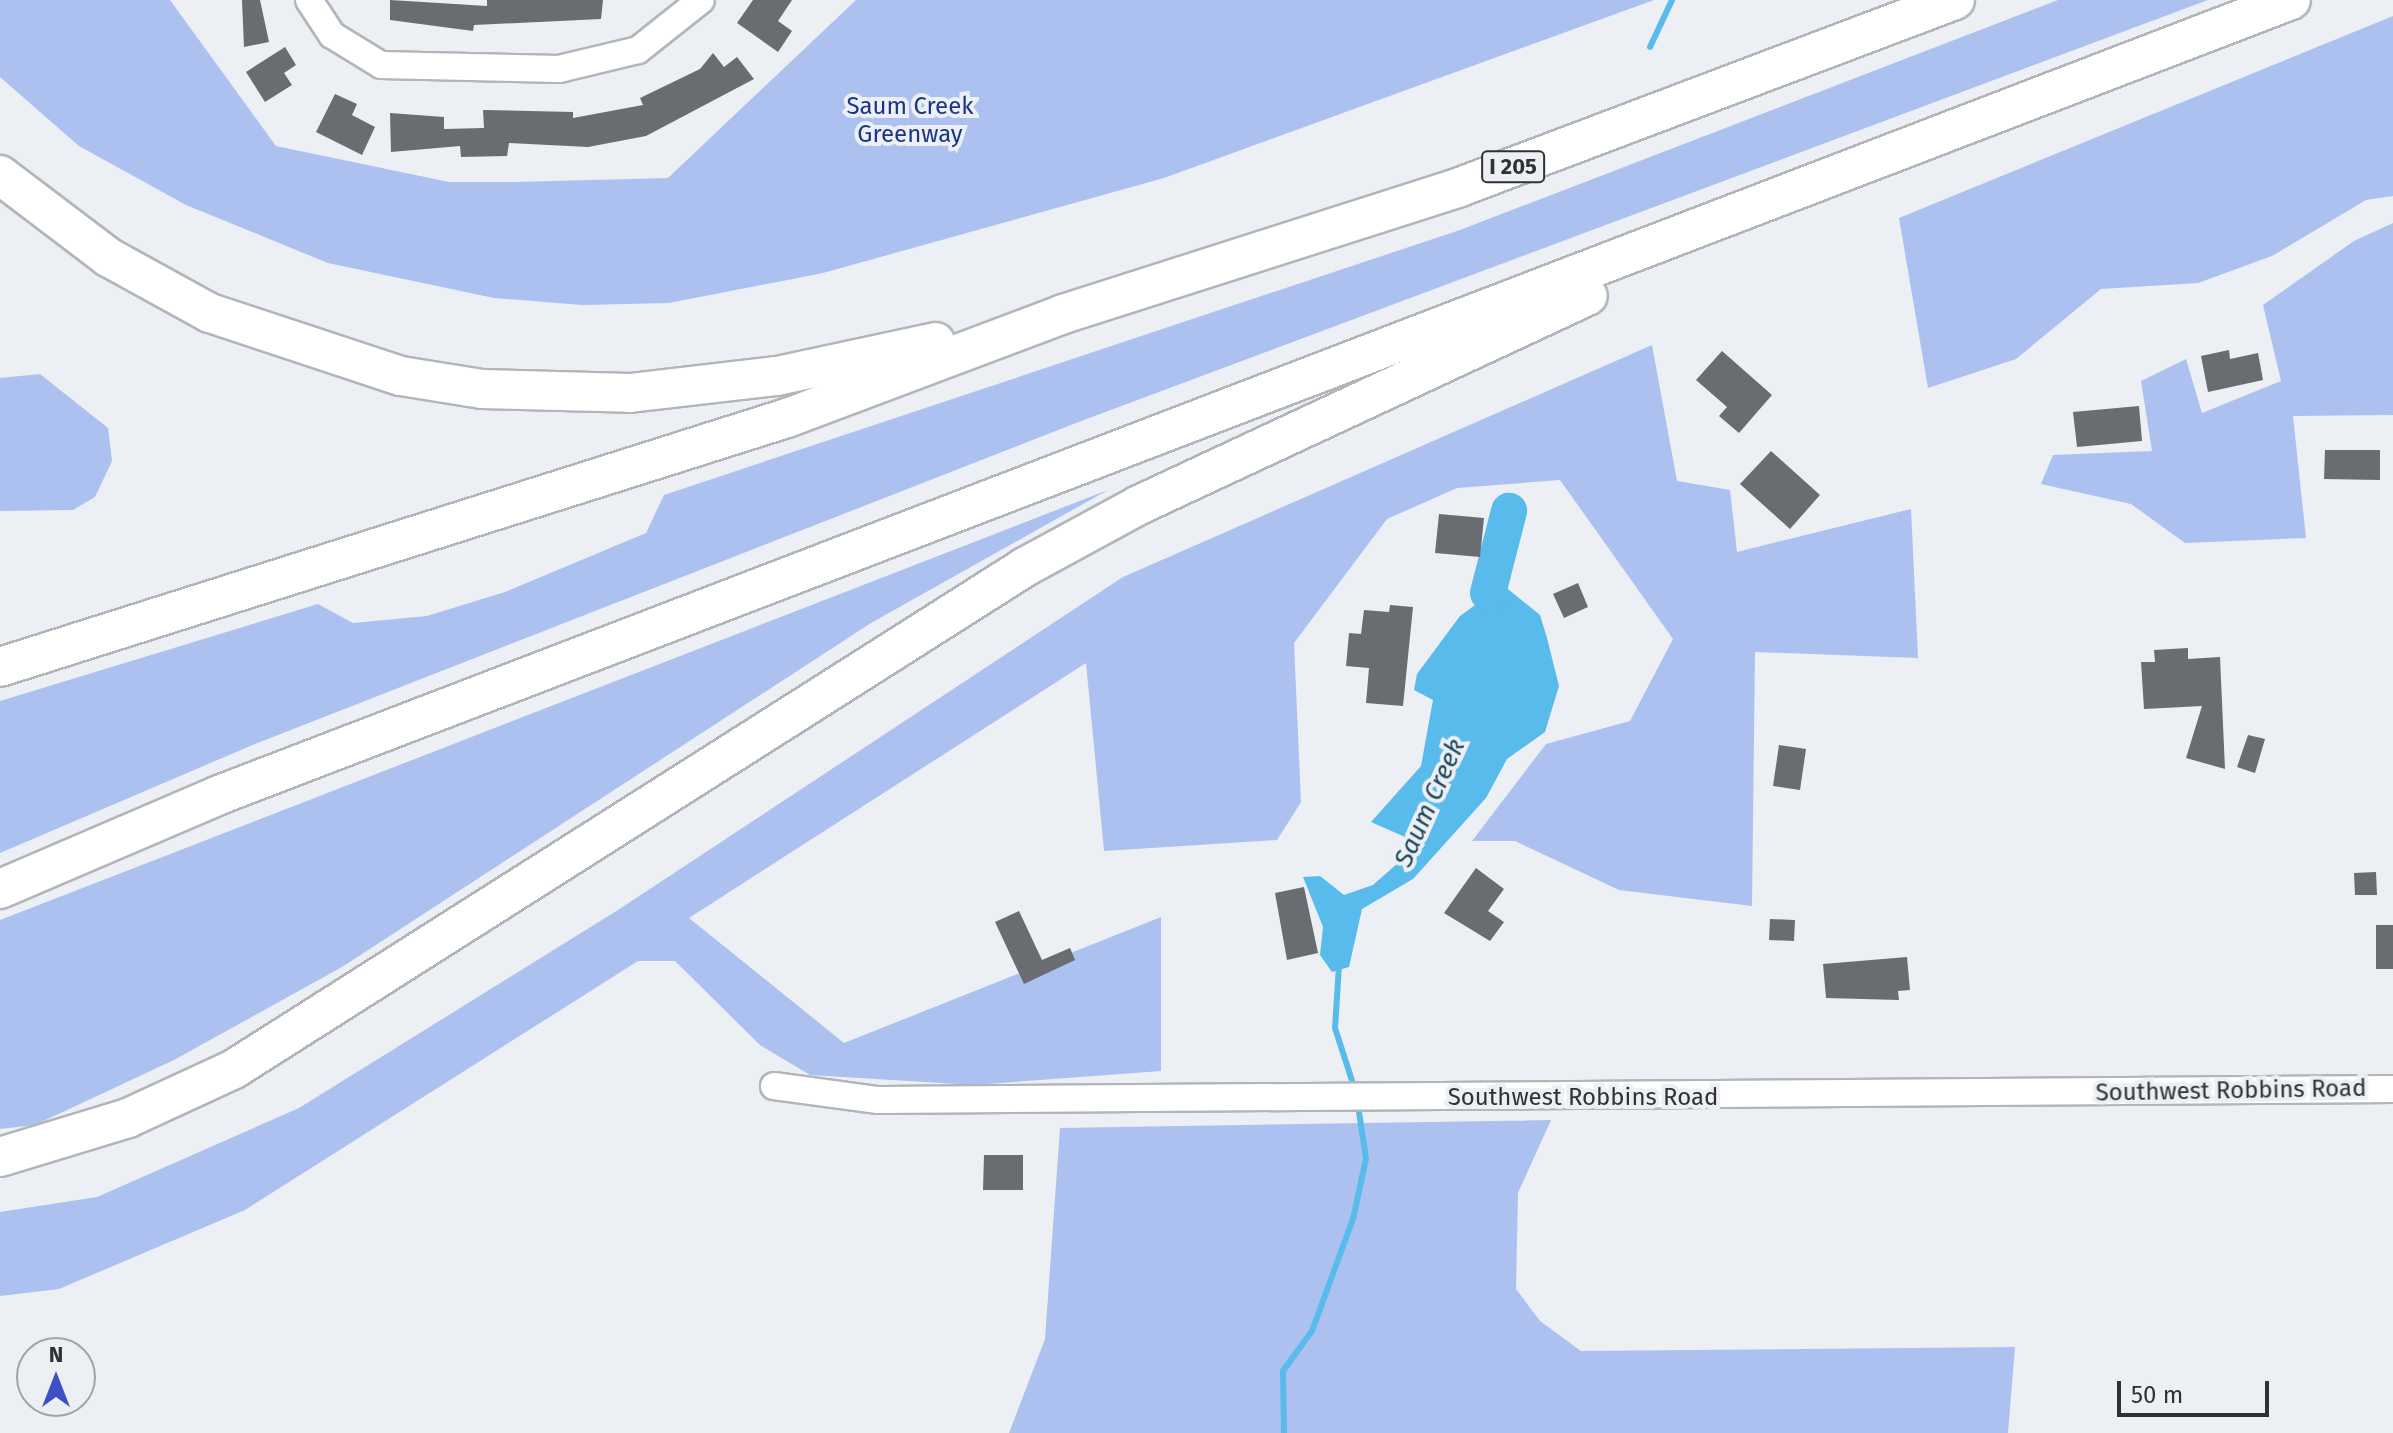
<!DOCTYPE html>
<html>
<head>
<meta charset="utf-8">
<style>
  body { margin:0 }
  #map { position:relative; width:2393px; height:1433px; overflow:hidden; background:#eceff4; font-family:"Fira Sans",sans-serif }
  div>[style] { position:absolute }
  .green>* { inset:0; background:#acc1f0 }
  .water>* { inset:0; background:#59bbec }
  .stream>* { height:6px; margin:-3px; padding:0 3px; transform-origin:3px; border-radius:3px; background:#59bbec }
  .river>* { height:36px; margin:-18px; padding:0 18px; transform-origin:18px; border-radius:18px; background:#59bbec }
  .building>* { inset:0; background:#696c71 }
  .roads { filter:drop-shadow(2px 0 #b2b5ba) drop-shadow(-2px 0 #b2b5ba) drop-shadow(0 2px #b2b5ba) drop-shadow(0 -2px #b2b5ba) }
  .minor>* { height:26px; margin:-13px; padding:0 13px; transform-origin:13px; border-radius:13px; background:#fff }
  .highway>* { height:38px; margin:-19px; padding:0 19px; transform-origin:19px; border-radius:19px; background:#fff }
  span { translate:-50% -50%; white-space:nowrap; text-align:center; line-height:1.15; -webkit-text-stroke:8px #eceff4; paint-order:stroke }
  .shield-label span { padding:2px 6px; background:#eceff4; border:2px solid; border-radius:6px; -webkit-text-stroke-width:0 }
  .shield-label { font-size:22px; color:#303133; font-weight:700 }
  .park-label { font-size:24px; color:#1a358a }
  .street-label { font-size:24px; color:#303133 }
  .water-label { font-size:26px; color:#1d475b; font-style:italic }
  .north { position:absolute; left:16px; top:1337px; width:80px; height:80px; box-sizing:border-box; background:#eceff4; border:2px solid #a1a3a7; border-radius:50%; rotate:0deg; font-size:22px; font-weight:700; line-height:32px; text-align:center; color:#303133 }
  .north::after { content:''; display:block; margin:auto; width:28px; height:36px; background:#3c52c4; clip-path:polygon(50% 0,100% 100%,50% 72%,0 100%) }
  .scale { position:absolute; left:2117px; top:1381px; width:152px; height:36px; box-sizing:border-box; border:4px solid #303133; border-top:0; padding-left:10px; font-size:24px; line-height:28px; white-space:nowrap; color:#303133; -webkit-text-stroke:6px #eceff4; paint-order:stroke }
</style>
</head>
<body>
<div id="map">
  <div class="green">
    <i style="clip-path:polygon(0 0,170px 0,276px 146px,449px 182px,515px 182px,668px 178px,856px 0,1654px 0,1164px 178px,823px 273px,669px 303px,582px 305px,494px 298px,328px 263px,186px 205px,79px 146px,0 77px)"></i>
    <i style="clip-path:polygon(2058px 0,2208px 0,1076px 423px,255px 744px,0 853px,0 701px,318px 604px,353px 623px,427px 616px,505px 592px,646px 533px,664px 495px,1460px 230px)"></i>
    <i style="clip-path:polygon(2393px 16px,2393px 196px,2366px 200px,2272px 256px,2198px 283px,2101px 289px,2016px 359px,1928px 388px,1899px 218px)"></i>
    <i style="clip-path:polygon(2393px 223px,2393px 415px,2293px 416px,2306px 538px,2185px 543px,2131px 504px,2041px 484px,2053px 455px,2152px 451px,2141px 381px,2186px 359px,2202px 413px,2281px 381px,2263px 305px,2354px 241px)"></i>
    <i style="clip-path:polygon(1652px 345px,1677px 481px,1730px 490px,1737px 552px,1911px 509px,1918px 658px,1755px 652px,1752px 906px,1619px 890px,1515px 841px,1472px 841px,1546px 744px,1630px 721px,1673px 639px,1560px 480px,1457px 488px,1387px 519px,1294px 643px,1301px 802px,1277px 840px,1104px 851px,1086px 663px,689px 918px,844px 1043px,1161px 917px,1161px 1071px,974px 1085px,810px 1075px,760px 1045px,675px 961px,638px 961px,245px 1210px,59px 1289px,0 1296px,0 1212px,97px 1197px,299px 1108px,618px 910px,1123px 577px)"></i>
    <i style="clip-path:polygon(40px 374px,108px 428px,112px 461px,95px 497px,73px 510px,0 511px,0 378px)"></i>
    <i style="clip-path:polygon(1108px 490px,871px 623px,342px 967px,174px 1060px,35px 1125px,0 1129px,0 920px)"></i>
    <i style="clip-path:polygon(1551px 1120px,1518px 1193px,1516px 1289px,1540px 1321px,1581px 1351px,2015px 1347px,2008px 1433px,1009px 1433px,1045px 1339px,1060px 1128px)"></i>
  </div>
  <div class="water">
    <i style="clip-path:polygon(1503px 585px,1540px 615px,1547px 638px,1559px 686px,1545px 732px,1507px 759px,1486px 798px,1413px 879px,1362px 909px,1349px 967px,1332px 972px,1320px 955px,1323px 927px,1303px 877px,1320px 876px,1344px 895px,1373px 885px,1398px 863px,1405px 837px,1371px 822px,1421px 766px,1433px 700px,1414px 690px,1417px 674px,1460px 616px)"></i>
  </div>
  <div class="stream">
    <i style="left:1650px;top:47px;width:52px;rotate:-64.9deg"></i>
    <i style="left:1339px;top:965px;width:63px;rotate:93.6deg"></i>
    <i style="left:1335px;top:1028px;width:65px;rotate:72.1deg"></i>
    <i style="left:1284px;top:1433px;width:62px;rotate:-90.9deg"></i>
    <i style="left:1283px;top:1371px;width:49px;rotate:-54.1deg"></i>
    <i style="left:1312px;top:1331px;width:119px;rotate:-69.9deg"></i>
    <i style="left:1353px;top:1219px;width:61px;rotate:-77.8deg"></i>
    <i style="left:1366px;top:1159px;width:55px;rotate:-98.4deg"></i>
  </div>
  <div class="river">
    <i style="left:1488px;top:593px;width:85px;rotate:-75.6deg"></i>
  </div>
  <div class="building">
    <i style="clip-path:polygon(242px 0,260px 0,269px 42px,244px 47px)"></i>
    <i style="clip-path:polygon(390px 0,487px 6px,487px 0,603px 0,601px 19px,474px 25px,473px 31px,390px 20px)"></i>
    <i style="clip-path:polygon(753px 0,792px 0,778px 21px,792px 31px,778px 52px,737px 23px)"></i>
    <i style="clip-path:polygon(285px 47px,296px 65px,284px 73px,292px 85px,265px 102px,246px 72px)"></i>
    <i style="clip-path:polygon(713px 53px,724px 67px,737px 57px,754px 79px,646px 136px,588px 147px,509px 143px,507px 156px,461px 157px,460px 146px,391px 152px,390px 113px,444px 117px,444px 129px,484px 128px,483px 110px,573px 112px,573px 118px,643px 105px,640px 98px,700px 69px)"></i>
    <i style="clip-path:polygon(335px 94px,357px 104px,352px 115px,375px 127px,362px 155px,316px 132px)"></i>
    <i style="clip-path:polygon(2229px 350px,2230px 359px,2258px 353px,2263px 380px,2208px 392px,2201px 356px)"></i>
    <i style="clip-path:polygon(1722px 351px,1772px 395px,1739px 433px,1719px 416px,1727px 407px,1696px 380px)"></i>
    <i style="clip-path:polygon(2139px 406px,2142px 441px,2077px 447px,2073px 412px)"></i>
    <i style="clip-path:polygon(2325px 450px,2380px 450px,2380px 480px,2324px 479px)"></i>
    <i style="clip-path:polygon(1771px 451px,1820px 495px,1790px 529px,1740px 484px)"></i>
    <i style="clip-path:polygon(1439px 514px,1484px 518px,1480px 557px,1435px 553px)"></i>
    <i style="clip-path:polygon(1578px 583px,1588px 607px,1564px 618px,1553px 594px)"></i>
    <i style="clip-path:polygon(1390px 605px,1413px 607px,1403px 706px,1366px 703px,1369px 668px,1346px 666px,1349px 633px,1361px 634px,1364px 610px,1389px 612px)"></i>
    <i style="clip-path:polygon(2188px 648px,2188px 659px,2220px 657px,2225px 769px,2186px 758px,2202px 706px,2144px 709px,2141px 662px,2155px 662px,2154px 650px)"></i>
    <i style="clip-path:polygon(2248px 735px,2265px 739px,2255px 773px,2237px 767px)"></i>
    <i style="clip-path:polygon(1779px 745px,1806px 749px,1800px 790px,1773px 786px)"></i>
    <i style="clip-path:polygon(1476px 868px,1504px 889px,1488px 911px,1504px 922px,1490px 941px,1444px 913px)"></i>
    <i style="clip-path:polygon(2376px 872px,2377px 895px,2355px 895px,2354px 873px)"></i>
    <i style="clip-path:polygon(1304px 887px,1318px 953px,1287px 960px,1275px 893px)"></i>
    <i style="clip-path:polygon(1019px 911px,1042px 960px,1070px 948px,1075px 960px,1024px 984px,995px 922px)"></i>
    <i style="clip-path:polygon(1770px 919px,1795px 920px,1794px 941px,1769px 940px)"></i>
    <i style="clip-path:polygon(2376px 925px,2393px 925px,2393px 969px,2376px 969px)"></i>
    <i style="clip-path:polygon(1907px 957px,1910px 990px,1898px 991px,1899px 1000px,1826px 998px,1823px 964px)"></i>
    <i style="clip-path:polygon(984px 1155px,1023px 1155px,1023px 1190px,983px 1190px)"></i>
  </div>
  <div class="roads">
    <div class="minor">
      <i style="left:309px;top:0;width:42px;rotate:56.7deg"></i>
      <i style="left:332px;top:35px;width:57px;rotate:31.5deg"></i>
      <i style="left:381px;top:65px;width:178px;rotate:1.3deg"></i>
      <i style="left:559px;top:69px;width:81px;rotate:-13.5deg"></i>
      <i style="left:638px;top:50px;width:80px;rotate:-38.4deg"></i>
      <i style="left:774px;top:1086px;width:105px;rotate:7.7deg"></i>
      <i style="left:878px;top:1100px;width:1515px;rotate:-0.42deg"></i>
    </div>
    <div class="highway">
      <i style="left:0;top:175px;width:136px;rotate:37.2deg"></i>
      <i style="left:108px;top:257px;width:116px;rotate:28.8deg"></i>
      <i style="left:210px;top:313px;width:201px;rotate:18.3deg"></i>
      <i style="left:401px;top:376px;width:82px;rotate:9.1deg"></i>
      <i style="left:482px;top:389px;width:148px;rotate:1.5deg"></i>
      <i style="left:630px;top:393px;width:148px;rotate:-6.6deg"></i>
      <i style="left:777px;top:376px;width:162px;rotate:-12.1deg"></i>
      <i style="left:0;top:667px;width:825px;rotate:-17.56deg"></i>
      <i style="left:787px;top:418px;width:295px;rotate:-20.6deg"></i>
      <i style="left:1063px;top:314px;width:417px;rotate:-17.7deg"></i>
      <i style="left:1460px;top:187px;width:529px;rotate:-20.7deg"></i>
      <i style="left:0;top:889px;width:238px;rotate:-23.2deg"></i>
      <i style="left:219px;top:795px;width:2219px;rotate:-20.99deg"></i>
      <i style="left:0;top:1157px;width:134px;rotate:-16.9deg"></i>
      <i style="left:128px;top:1118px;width:117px;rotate:-24.8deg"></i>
      <i style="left:234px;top:1069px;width:937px;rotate:-32.4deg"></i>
      <i style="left:1025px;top:567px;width:130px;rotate:-28.5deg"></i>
      <i style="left:1139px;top:505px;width:495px;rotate:-25deg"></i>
    </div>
  </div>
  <div class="shield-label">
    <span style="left:1513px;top:167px">I 205</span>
  </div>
  <div class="park-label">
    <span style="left:910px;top:121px">Saum Creek<br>Greenway</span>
  </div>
  <div class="street-label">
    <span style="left:2231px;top:1091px;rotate:-1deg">Southwest Robbins Road</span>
    <span style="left:1583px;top:1098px">Southwest Robbins Road</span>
  </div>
  <div class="water-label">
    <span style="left:1430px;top:803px;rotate:-66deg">Saum Creek</span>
  </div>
  <div class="north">N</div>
  <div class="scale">50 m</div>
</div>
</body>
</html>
